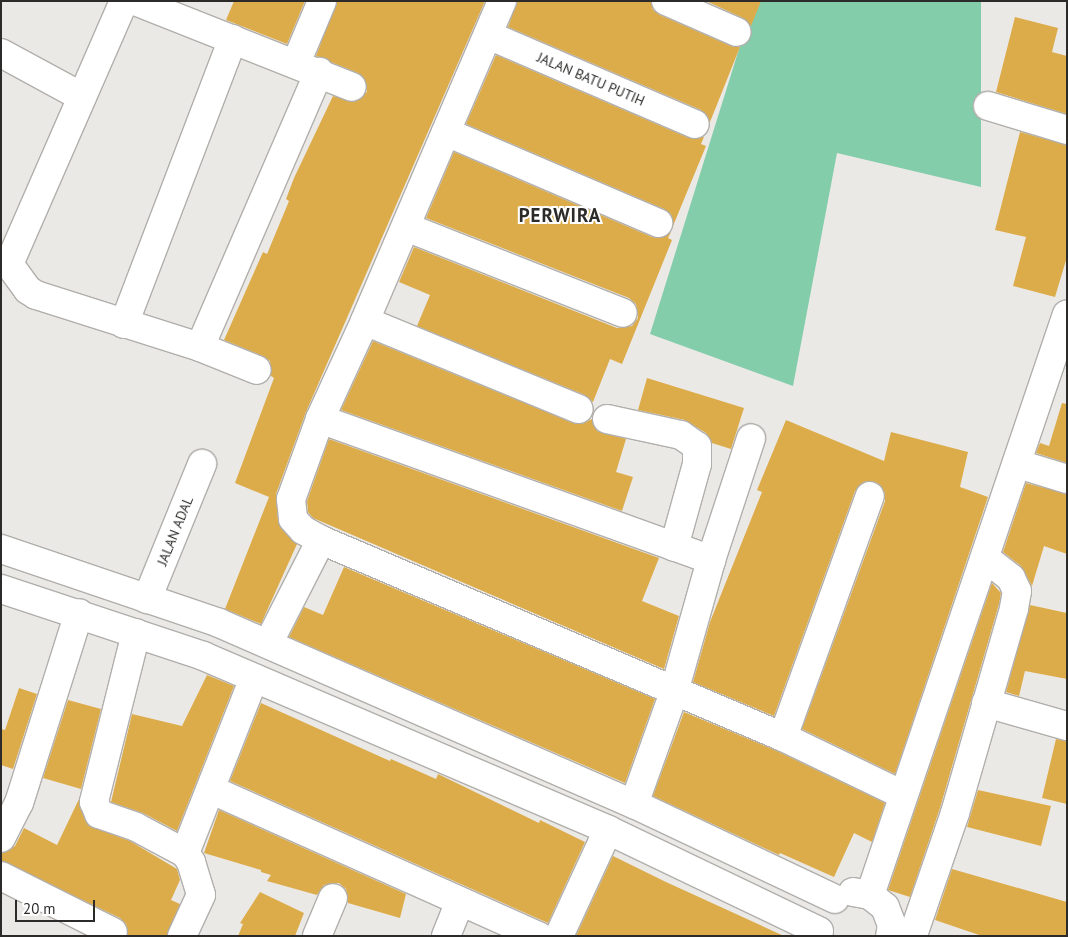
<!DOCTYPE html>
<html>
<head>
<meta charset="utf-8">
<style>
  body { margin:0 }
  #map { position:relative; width:1068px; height:937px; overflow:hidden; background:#ebe9e6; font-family:"PT Sans",sans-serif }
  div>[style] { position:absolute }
  .green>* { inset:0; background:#83cdaa }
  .building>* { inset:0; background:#ddac4a }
  .roads { filter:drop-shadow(1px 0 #b1afac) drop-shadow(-1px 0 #b1afac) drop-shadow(0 1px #b1afac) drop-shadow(0 -1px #b1afac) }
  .minor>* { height:28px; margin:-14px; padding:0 14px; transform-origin:14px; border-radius:14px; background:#fff }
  span { translate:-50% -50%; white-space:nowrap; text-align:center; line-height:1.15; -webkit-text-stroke:4px #fff; paint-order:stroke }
  .street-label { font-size:14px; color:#2c2b2a }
  .district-label { font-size:19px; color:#2c2b2a; font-weight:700; letter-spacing:1px }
  .frame { position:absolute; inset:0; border:2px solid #2c2b2a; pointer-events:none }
  .scale { position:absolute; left:15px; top:900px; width:80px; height:22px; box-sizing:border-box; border:2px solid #2c2b2a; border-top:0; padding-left:6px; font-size:15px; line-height:18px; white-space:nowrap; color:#2c2b2a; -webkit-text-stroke:4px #fff; paint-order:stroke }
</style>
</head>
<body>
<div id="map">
  <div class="green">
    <i style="clip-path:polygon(754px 1px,981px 1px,981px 187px,837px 153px,793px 386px,650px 334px)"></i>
  </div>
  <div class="building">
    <i style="clip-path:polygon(234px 1px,305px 1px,287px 44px,226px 20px)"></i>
    <i style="clip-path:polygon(337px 1px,485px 1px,306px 412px,276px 494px,278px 521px,297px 544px,261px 624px,225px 609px,269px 497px,235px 483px,274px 378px,271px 376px,270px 361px,263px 356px,224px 340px,263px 252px,267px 254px,289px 201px,286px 199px,294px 178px,333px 96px,354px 102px,367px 92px,364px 78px,358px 73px,316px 56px)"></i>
    <i style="clip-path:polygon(517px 1px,651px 1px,653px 10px,660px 15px,731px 46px,740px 47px,710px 122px,701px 110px,508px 27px)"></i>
    <i style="clip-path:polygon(706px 1px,761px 1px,751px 26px,743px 18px)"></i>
    <i style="clip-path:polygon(1015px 17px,1058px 28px,1052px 52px,1067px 56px,1067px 114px,996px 92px)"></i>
    <i style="clip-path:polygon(496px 55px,689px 138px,704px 137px,701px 144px,706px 146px,673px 226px,671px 214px,664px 209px,466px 124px)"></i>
    <i style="clip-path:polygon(1020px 132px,1067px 145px,1067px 257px,1055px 297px,1013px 286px,1026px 237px,995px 230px)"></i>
    <i style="clip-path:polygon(454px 152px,652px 237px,660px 238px,671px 232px,668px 238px,672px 240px,622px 364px,610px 359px,593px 402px,585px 395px,417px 326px,430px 295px,399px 282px,414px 247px,617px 328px,632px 326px,638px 318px,636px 304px,629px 298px,426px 218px)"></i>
    <i style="clip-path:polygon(373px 341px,573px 423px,582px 424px,592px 419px,597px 431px,626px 439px,616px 472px,633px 477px,622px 511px,341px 410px)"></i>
    <i style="clip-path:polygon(647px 378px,744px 408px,731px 449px,712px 443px,706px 433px,685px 420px,638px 410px)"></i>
    <i style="clip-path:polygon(1062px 403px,1067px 404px,1067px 463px,1036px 453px,1040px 443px,1049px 446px)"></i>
    <i style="clip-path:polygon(786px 420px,884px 461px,891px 432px,968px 452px,960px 487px,988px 497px,895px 774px,802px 729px,885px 501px,885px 493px,876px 482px,867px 481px,855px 491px,774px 716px,693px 682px,710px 622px,762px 492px,757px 490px)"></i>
    <i style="clip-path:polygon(329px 439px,659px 558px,642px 601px,679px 616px,664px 669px,313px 518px,308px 512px,307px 501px)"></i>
    <i style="clip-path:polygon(1026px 483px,1067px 494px,1067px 554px,1044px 546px,1032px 586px,1021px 566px,1003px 552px)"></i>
    <i style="clip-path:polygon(344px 567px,655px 699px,625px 783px,289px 637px,304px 607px,323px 615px)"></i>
    <i style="clip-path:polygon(992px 583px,1001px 593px,999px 604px,940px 808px,910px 897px,888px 890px)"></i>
    <i style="clip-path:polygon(1030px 605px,1067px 613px,1067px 679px,1025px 671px,1019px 696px,1006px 692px)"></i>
    <i style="clip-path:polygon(207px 675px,234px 686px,177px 831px,143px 813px,111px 802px,132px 714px,182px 726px)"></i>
    <i style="clip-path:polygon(19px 688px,37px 694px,13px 769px,1px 765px,1px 729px,5px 730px)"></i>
    <i style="clip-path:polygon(68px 700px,101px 709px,81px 789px,43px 778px)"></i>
    <i style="clip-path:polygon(261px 703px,390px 761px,391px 759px,436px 779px,438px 774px,539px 823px,540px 820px,585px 842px,548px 923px,230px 781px)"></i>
    <i style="clip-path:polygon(684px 712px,777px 751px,885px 803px,872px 842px,854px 833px,834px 877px,780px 853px,779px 855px,653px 796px)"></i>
    <i style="clip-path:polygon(1056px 739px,1067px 741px,1067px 804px,1042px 798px)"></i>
    <i style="clip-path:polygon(978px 790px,1051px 806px,1041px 846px,967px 827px)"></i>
    <i style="clip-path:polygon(79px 799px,89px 826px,130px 841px,177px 869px,180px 880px,171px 900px,180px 904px,167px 936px,128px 936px,126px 924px,120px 918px,1px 861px,1px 854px,15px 846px,24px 828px,57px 845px)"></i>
    <i style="clip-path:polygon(219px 810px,406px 894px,400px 918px,348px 903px,346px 889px,339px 883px,324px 885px,317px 895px,267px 881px,271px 875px,261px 872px,261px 870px,204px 853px)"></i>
    <i style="clip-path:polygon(613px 856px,666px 882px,784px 936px,576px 936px)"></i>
    <i style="clip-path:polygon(952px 869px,1067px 902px,1067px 936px,982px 936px,935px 920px)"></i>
    <i style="clip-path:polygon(260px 892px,304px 913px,295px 936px,238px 936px,243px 924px,240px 923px)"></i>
  </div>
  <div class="roads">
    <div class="minor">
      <i style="left:124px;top:1px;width:287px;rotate:113.6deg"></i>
      <i style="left:9px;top:264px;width:32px;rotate:54deg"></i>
      <i style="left:28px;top:290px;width:9px;rotate:32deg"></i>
      <i style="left:36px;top:295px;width:172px;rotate:17.6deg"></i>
      <i style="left:200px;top:347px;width:61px;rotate:22deg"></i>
      <i style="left:135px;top:1px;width:233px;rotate:21.6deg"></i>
      <i style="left:502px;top:1px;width:348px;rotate:113.2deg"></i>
      <i style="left:365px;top:321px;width:108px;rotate:114.7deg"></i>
      <i style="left:320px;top:419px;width:85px;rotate:109.9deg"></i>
      <i style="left:291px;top:499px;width:20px;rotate:84deg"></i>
      <i style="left:293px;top:519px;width:15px;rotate:48deg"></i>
      <i style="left:303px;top:530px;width:21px;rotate:29deg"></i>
      <i style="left:321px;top:540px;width:502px;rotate:23.09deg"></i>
      <i style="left:783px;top:737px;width:131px;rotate:25.8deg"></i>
      <i style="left:666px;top:1px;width:77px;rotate:23.6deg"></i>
      <i style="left:488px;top:35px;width:225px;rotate:23.3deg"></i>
      <i style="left:1px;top:53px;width:92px;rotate:28.5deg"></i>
      <i style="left:296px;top:63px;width:67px;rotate:-67.2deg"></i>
      <i style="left:988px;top:106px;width:83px;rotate:16.9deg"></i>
      <i style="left:446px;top:132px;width:231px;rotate:23.2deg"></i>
      <i style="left:406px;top:227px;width:233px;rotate:21.6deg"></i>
      <i style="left:365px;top:321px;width:231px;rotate:22.4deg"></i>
      <i style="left:124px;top:324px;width:305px;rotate:-69.1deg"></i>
      <i style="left:200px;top:347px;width:300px;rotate:-66.6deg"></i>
      <i style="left:320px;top:419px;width:416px;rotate:19.8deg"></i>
      <i style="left:607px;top:419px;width:76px;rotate:12.2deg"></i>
      <i style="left:681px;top:435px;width:19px;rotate:35deg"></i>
      <i style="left:697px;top:446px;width:18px;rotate:90deg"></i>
      <i style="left:697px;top:464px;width:86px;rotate:105.5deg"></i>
      <i style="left:1018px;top:464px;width:51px;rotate:17deg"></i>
      <i style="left:1px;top:549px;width:230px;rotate:18.7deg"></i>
      <i style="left:219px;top:623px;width:453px;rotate:23.6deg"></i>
      <i style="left:634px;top:804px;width:222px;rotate:25.3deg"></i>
      <i style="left:1px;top:589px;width:213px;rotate:18.3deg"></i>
      <i style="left:203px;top:656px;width:441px;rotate:23.2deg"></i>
      <i style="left:608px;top:830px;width:234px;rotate:25.6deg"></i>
      <i style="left:147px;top:599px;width:146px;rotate:-67.8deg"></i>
      <i style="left:136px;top:633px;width:174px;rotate:104deg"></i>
      <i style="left:94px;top:802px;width:13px;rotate:67deg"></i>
      <i style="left:99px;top:814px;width:39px;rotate:19deg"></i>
      <i style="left:136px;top:827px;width:55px;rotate:28deg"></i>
      <i style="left:185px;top:853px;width:11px;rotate:56deg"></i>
      <i style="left:191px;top:862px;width:34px;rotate:73deg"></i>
      <i style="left:201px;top:895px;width:45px;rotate:114.9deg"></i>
      <i style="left:268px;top:644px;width:117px;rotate:-63deg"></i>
      <i style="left:986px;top:703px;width:84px;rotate:15.9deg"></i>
      <i style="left:783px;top:737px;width:256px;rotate:-70.2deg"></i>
      <i style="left:212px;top:790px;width:358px;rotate:24.1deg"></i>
      <i style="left:634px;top:804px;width:119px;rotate:-70.3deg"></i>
      <i style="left:674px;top:692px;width:137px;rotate:-74.3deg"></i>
      <i style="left:711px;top:560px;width:128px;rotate:-71.8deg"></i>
      <i style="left:1px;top:838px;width:39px;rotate:-63deg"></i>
      <i style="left:19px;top:803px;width:199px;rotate:-72.5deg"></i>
      <i style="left:185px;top:853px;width:188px;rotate:-68.5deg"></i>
      <i style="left:1px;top:876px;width:125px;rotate:26.6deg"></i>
      <i style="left:853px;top:892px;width:17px;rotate:10deg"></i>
      <i style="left:870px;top:895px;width:19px;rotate:39deg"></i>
      <i style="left:885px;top:907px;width:19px;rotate:69deg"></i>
      <i style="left:892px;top:925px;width:11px;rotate:100deg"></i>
      <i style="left:870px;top:895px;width:613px;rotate:-71.27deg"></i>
      <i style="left:913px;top:935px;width:129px;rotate:-71deg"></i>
      <i style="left:955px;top:813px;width:213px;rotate:-73.9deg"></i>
      <i style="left:1014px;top:608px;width:17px;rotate:-80deg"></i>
      <i style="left:1017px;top:591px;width:14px;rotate:-115deg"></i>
      <i style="left:1011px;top:578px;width:33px;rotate:-142deg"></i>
      <i style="left:317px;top:936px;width:41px;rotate:-67.2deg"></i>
      <i style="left:446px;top:936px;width:35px;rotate:-68deg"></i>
      <i style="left:559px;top:936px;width:117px;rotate:-65.2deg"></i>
    </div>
  </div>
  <div class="street-label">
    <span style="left:591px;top:79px;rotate:23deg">JALAN BATU PUTIH</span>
    <span style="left:175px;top:531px;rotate:-68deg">JALAN ADAL</span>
  </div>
  <div class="district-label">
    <span style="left:560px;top:216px">PERWIRA</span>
  </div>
  <div class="frame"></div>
  <div class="scale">20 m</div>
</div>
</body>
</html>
